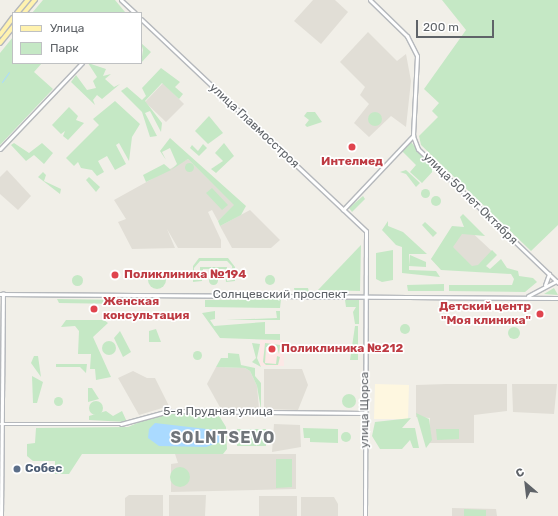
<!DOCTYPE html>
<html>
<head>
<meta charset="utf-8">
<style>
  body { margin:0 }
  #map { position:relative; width:558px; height:516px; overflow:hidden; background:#f1efe8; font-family:Rubik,sans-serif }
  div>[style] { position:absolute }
  .commercial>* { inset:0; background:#fef7e0 }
  .education>* { inset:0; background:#e1ded6 }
  .medical>* { inset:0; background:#fce8e6 }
  .green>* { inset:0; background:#c5e8c5 }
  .round { border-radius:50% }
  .water>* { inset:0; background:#aadaff }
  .stream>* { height:1px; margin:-0.5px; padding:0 0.5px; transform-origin:0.5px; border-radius:0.5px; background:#aadaff }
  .roads { filter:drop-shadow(1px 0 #b5b8bc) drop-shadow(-1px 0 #b5b8bc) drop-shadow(0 1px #b5b8bc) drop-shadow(0 -1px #b5b8bc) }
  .street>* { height:2.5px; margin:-1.25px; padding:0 1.25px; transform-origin:1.25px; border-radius:1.25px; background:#fff }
  .secondary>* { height:3px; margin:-1.5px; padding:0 1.5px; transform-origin:1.5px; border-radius:1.5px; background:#fff }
  .primary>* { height:3.5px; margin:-1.75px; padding:0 1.75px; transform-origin:1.75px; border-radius:1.75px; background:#fff2af }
  .dots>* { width:11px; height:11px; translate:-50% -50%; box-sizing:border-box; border:2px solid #fff; border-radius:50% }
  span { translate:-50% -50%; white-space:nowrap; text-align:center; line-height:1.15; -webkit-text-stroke:3.5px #fff; paint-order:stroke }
  .street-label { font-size:12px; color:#5f6368 }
  .health-label { font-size:12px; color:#be3a42; font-weight:700 }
  .left { translate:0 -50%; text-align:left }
  .right { translate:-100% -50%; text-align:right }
  .service-label { font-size:12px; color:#4e5e75; font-weight:700 }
  .district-label { font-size:16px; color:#70757a; font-weight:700; letter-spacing:1px }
  .legend { position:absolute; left:12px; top:12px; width:130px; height:52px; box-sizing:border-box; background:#fff; border:1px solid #bfc1c3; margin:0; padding:5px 7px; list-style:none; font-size:12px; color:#5f6368 }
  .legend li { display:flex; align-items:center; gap:8px; height:20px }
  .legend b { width:20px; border:1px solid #bfc1c3 }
  .north { position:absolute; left:506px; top:464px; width:40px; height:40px; -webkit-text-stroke:3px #fff; paint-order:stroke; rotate:332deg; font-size:11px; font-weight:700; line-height:16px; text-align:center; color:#5f6368 }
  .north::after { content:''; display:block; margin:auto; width:14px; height:18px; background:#5f6368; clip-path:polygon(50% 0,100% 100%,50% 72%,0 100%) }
  .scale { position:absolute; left:416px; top:20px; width:78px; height:18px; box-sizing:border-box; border:2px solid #5f6368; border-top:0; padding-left:5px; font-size:12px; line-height:14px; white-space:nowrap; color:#5f6368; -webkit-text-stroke:3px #fff; paint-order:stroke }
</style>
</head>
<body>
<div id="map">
  <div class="commercial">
    <i style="clip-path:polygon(375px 384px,409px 385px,408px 419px,374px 419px)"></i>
  </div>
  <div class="education">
    <i style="clip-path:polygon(313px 0,335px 0,348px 12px,321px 44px,294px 21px)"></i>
    <i style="clip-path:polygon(368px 32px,397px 61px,406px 54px,411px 81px,406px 127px,391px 116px,369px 137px,354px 123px,369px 104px,360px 95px,365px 87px,340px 62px)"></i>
    <i style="clip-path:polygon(163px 83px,184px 104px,166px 122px,145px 102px)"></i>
    <i style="clip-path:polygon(188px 159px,235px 205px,218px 221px,212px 210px,208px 212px,221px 240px,221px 248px,178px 248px,167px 229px,175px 248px,132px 249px,118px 222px,126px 219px,114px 200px)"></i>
    <i style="clip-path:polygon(7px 170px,31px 196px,18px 210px,0 194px,0 177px)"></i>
    <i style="clip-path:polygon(250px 210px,280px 240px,271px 248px,232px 248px,220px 226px)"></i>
    <i style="clip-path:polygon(465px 226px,496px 255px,483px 268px,440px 268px,431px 259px)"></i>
    <i style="clip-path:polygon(216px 367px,245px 368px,250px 371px,257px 386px,259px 409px,221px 409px,207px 384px)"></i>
    <i style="clip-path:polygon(264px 369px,302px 369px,308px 385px,298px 410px,264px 409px)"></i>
    <i style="clip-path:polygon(133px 371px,147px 378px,155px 378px,169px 406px,139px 415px,118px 378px)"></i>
    <i style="clip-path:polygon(446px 384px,507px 384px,507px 411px,474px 415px,474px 443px,429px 443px,430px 418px,416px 417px,416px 385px)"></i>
    <i style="clip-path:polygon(512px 384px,557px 384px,554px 414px,513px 412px)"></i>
    <i style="clip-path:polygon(274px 424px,300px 425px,301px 447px,272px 452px)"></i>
    <i style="clip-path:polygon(175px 454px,296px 454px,296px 489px,171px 492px,171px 464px,178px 463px)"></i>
    <i style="clip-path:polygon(129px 495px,163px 495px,163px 516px,125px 516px,125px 498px)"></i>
    <i style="clip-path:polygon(169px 495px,206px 495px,205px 516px,169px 516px)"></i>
    <i style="clip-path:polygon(259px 496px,297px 496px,297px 516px,259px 516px)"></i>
    <i style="clip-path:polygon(301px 497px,334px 497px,338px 504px,338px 516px,301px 516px)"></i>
    <i style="clip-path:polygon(452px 508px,496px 509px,497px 516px,452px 516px)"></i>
  </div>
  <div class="medical">
    <i style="clip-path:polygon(260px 340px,283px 340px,284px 366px,260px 366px)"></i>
  </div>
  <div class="green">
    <i style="clip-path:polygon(43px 0,115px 0,125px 12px,32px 13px)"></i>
    <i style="clip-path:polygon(442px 0,558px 0,558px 225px,531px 251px,421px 145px,419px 136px,438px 117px,432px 111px,439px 103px,424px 89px,466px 30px)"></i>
    <i style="clip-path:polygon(13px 37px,13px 63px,42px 63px,34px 72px,53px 89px,0 145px,0 53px)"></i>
    <i style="clip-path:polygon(141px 43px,151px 52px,141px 63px,143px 50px)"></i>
    <i style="clip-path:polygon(88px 63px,106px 69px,103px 76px,111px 74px,105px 79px,114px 87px,120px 84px,102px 99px,97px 95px,93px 100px,95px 105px,71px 82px,76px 75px,87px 90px,96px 88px,93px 81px,97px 77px)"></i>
    <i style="clip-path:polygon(161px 68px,180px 82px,175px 87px,183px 94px,179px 99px,162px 83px,145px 101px,162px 123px,161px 132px,150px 111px,145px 113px,157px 136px,150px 137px,142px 112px,121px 91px,127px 87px,142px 100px,146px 96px,142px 88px)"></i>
    <i style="clip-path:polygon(115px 101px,140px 124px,132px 137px,129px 161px,119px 143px,116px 145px,126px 164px,115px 170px,107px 156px,98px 161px,104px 172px,97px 176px,92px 170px,81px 168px,78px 162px,74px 166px,66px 158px,99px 125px,93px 119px)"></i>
    <i style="clip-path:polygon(69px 107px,78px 116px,76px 120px,84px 123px,68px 140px,63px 136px,65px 131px,61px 134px,52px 125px)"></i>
    <i style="clip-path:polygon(307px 112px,315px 112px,322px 122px,307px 127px,305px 125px,309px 120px,304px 116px)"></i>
    <i class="round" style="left:368px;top:112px;width:14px;height:14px"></i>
    <i style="clip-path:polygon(209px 116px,223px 133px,208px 144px,195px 131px)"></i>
    <i style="clip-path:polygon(170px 138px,246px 206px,241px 215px,220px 226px,218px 221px,234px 205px,188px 159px,171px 170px,177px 164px,170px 148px,162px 152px,166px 160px,160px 151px)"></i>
    <i style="clip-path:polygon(411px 142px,434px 170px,422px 183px,410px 172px,416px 165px,402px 151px)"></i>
    <i style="clip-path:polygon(14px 143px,29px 153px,42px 143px,53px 153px,44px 164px,34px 155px,26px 161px,11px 145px)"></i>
    <i style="clip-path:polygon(224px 143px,234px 156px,216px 173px,211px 169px,223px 161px,215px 153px)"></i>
    <i style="clip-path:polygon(203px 144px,207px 148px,199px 156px,190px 148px,192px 145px,198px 151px)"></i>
    <i class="round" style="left:184.5px;top:162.5px;width:9px;height:9px"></i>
    <i style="clip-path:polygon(164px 164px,171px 170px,146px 182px,143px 175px)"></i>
    <i style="clip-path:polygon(406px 170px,420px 183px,416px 187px,406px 174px,400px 172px)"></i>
    <i style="clip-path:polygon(43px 172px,46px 175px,44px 181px,61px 189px,60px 194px,38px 177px)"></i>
    <i style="clip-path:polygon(89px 177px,100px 187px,96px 192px,86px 180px)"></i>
    <i style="clip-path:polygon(212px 188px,228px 205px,222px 210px,206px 193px)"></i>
    <i class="round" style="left:420.5px;top:188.5px;width:9px;height:9px"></i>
    <i style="clip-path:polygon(363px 196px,365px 199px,352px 212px,349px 208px)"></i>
    <i class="round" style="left:431px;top:196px;width:10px;height:10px"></i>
    <i style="clip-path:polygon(463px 214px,485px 236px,462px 234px,453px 247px,472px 266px,478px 265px,492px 250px,497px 255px,486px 266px,490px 269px,501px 259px,507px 268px,518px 271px,519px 276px,533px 278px,537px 282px,525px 292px,449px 291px,449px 285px,512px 285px,514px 279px,511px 274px,441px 270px,431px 259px,452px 226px,464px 227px,460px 217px)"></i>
    <i style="clip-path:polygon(388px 221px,388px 226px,403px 232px,427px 254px,409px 254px,409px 270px,436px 271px,440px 277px,402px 273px,402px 247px,396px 245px,382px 230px)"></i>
    <i style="clip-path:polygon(425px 222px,437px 233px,433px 237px,422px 225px)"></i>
    <i style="clip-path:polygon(361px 245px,360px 291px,318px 290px,360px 246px)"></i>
    <i style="clip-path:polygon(393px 250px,393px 280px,382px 282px,376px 279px,376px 253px)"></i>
    <i style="clip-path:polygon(410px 255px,426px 262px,426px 267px,409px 266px)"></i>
    <i style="clip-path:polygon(evenodd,199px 258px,228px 258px,235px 267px,235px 281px,226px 282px,225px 269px,203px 269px,202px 281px,193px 282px,193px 266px,199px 258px,200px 261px,227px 261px,232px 266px,233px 280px,227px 281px,227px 267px,200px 267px,200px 280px,194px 279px,194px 268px,200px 261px)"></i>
    <i class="round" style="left:148px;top:271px;width:18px;height:18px"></i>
    <i class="round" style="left:71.5px;top:274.5px;width:11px;height:11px"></i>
    <i class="round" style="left:265px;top:275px;width:10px;height:10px"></i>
    <i class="round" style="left:208.5px;top:275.5px;width:9px;height:9px"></i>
    <i style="clip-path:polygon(444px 284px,444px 291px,408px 291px,407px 285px)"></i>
    <i style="clip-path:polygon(294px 288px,308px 288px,309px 292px,295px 293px)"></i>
    <i style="clip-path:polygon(554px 288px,558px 295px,544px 294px)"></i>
    <i style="clip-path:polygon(57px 299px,123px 300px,123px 304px,59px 303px)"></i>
    <i style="clip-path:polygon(281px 299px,280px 308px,205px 307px,205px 300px)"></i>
    <i style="clip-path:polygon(345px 300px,359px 300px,359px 324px,355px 324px,353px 312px,356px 307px,346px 307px)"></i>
    <i style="clip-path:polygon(215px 311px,215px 319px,210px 320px,214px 326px,265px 322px,265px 334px,280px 334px,280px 340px,220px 338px,202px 313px)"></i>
    <i style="clip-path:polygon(276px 311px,280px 311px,280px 320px,226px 320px,277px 318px)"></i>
    <i style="clip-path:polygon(66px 320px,104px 320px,108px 323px,93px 337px,111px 377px,96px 380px,95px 369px,90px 369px,91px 354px,78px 354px,79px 331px,75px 326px,61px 327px)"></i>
    <i class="round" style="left:400px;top:324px;width:10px;height:10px"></i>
    <i style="clip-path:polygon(355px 326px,358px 326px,358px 360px,350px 360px)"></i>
    <i class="round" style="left:508px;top:327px;width:12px;height:12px"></i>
    <i style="clip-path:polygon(156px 329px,161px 342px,149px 342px,149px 331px)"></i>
    <i style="clip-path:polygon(120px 331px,131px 352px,123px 357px,114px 338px)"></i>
    <i class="round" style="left:102px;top:341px;width:14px;height:14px"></i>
    <i style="clip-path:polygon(252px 343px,260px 344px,257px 358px,261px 367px,252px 362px,256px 358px)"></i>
    <i style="clip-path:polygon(265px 343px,280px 345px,279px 354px,277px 347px,266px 347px,265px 363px,276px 364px,277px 356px,280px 357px,278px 365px,266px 365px,263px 362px)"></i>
    <i class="round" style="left:192.5px;top:350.5px;width:9px;height:9px"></i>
    <i style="clip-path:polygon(228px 353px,239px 354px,241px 365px,255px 368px,255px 376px,261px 383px,261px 410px,257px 386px,250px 371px,245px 368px,216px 367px,221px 358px,228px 358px)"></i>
    <i style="clip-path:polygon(34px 356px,38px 356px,41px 377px,31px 363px)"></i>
    <i style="clip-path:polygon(56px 364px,87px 364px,86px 373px,80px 367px,56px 367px)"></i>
    <i style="clip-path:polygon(32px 376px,43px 382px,37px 403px,33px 403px)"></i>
    <i style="clip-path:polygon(88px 388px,92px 388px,99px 399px,88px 402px)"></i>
    <i class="round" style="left:342px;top:394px;width:14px;height:14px"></i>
    <i class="round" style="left:53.5px;top:396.5px;width:9px;height:9px"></i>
    <i class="round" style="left:89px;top:401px;width:14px;height:14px"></i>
    <i style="clip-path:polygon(106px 411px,113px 416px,122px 411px,127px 422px,89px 420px,89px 416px)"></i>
    <i style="clip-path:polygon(416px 413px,429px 419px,432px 440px,426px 448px)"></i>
    <i style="clip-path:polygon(158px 414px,218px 414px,226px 427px,227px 449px,223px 454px,82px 454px,69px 474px,55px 474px,55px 461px,33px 461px,27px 456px,27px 444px,35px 443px,36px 428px,128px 427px)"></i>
    <i style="clip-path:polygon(411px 418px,402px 428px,415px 428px,419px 448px,413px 448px,410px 440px,402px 449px,380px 449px,372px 436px,375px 422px)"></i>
    <i style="clip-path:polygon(303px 428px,338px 429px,338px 443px,310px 442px,310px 438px,304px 438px)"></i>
    <i style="clip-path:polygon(237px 429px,266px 429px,266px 446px,237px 446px)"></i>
    <i style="clip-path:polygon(436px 429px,459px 429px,459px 439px,437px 440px)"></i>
    <i class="round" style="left:341px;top:432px;width:10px;height:10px"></i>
    <i style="clip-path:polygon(276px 459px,292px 459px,292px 487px,276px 488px)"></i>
    <i class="round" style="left:170px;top:467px;width:20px;height:20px"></i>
    <i style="clip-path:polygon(464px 509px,486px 510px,486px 516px,464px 516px)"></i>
  </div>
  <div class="water">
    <i style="clip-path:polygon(155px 423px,215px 430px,221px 433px,220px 442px,206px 447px,159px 446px,148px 438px,149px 429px)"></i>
  </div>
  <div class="stream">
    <i style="left:2px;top:82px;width:12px;rotate:-55deg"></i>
  </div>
  <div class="roads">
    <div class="street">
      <i style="left:343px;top:210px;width:102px;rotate:-46.6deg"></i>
      <i style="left:1px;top:424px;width:120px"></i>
      <i style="left:121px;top:424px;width:50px;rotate:-15.2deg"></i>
      <i style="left:169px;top:411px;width:196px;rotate:0.6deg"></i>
      <i style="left:1px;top:516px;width:222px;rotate:-89.5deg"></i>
    </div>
    <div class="secondary">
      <i style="left:121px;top:0;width:19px;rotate:43deg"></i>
      <i style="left:370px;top:0;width:52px;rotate:44.2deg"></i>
      <i style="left:407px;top:36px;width:22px;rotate:63deg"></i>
      <i style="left:417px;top:56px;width:80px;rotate:92.9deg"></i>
      <i style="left:413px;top:136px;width:14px;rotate:69deg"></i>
      <i style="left:418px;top:149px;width:194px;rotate:43.7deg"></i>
      <i style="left:141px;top:19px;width:309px;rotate:43.3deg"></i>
      <i style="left:366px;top:231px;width:285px;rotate:90.2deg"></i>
      <i style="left:0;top:149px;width:119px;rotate:-46.4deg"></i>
      <i style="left:545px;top:285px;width:12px;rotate:-70deg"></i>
      <i style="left:0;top:294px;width:558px;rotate:0.41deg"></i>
      <i style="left:528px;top:296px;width:32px;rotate:-28deg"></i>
    </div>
    <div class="primary">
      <i style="left:17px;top:13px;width:17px;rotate:-50deg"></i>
      <i style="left:24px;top:13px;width:17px;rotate:-50deg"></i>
      <i style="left:0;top:35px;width:21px;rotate:-53deg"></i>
      <i style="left:0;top:43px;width:21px;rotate:-51deg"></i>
    </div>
  </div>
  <div class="dots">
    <i style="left:352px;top:147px;background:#e0444e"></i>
    <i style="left:115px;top:275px;background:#e0444e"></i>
    <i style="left:94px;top:309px;background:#e0444e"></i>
    <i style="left:540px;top:314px;background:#e0444e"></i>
    <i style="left:272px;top:349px;background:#e0444e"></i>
    <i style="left:17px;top:469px;background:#5c6f8a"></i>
  </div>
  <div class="street-label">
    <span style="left:254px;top:126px;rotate:43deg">улица Главмосстроя</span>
    <span style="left:470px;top:199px;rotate:44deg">улица 50 лет Октября</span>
    <span style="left:280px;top:295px">Солнцевский проспект</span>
    <span style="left:365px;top:410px;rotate:-90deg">улица Щорса</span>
    <span style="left:218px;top:412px">5-я Прудная улица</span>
  </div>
  <div class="health-label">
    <span style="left:352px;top:162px">Интелмед</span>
    <span class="left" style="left:124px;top:275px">Поликлиника №194</span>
    <span class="left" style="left:103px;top:309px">Женская<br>консультация</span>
    <span class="right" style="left:531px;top:314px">Детский центр<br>"Моя клиника"</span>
    <span class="left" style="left:281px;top:349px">Поликлиника №212</span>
  </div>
  <div class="service-label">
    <span class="left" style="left:25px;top:469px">Собес</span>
  </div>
  <div class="district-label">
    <span style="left:223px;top:438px">SOLNTSEVO</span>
  </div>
  <ul class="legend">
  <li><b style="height:5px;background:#fff2af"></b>Улица</li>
  <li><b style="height:11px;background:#c5e8c5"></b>Парк</li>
  </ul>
  <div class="north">С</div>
  <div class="scale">200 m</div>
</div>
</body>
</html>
